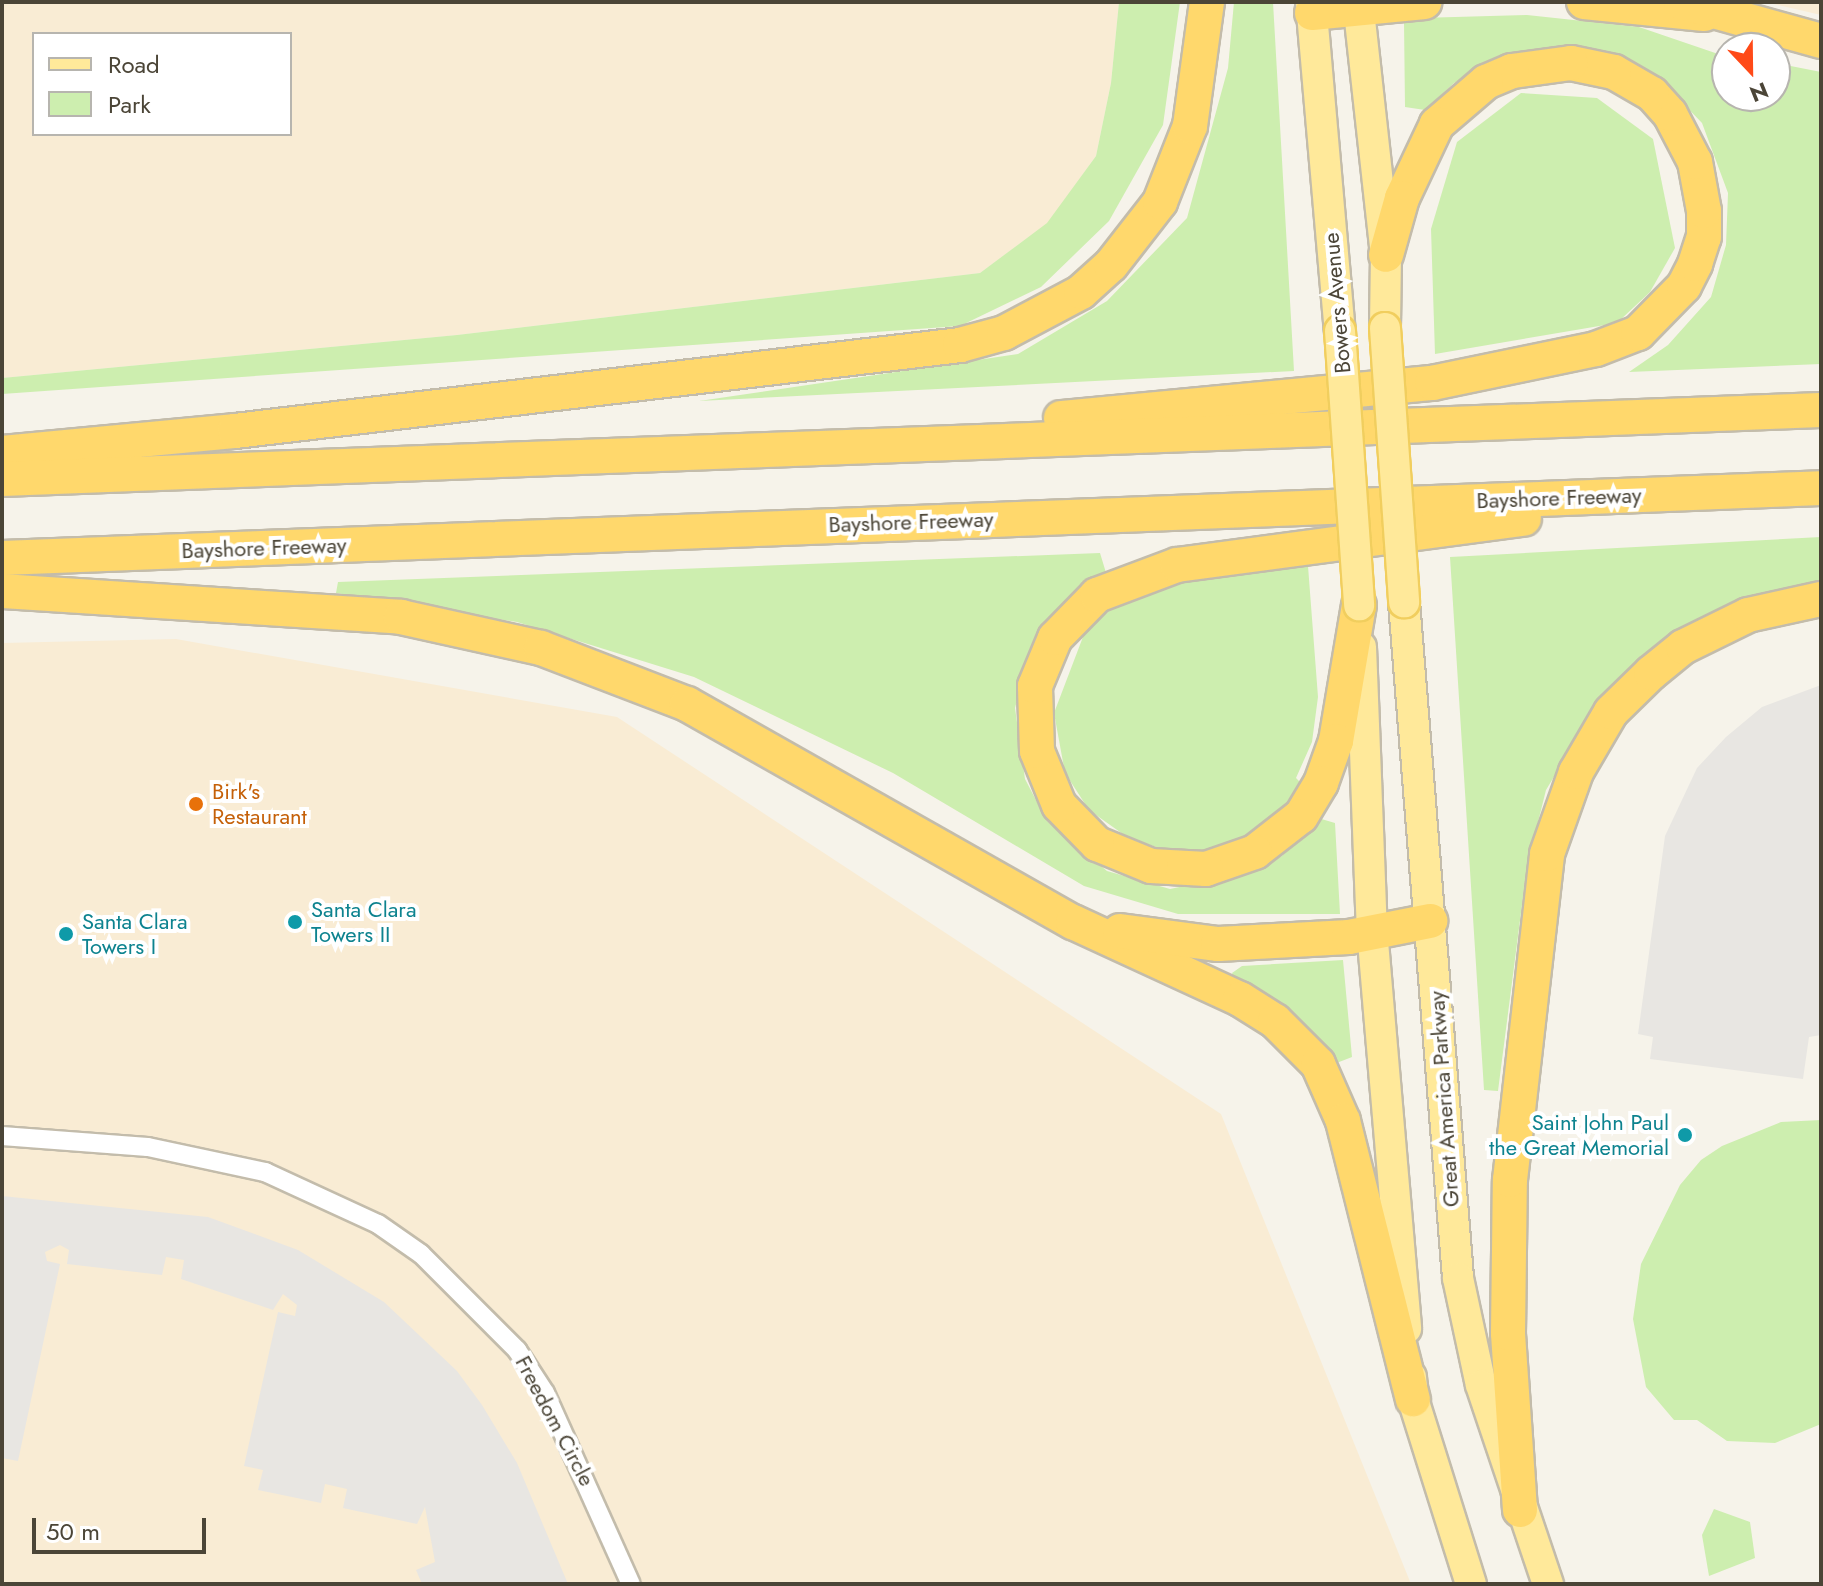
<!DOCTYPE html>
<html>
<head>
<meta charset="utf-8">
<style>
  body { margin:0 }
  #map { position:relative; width:1823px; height:1586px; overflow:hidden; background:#f6f3ea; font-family:Jost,sans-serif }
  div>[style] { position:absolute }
  .commercial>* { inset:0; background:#f9ecd4 }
  .green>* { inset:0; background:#cdeeaf }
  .parking>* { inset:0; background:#e8e6e2 }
  .roads { filter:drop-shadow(2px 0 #c3bcab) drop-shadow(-2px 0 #c3bcab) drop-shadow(0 2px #c3bcab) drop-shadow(0 -2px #c3bcab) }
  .street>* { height:18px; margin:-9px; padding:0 9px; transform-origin:9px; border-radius:9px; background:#fff }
  .primary>* { height:30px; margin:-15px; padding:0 15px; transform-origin:15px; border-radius:15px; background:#ffe99a }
  .highway>* { height:34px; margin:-17px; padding:0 17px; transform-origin:17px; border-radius:17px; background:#ffd86c }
  .bridges { filter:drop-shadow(2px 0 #f1ce5e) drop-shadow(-2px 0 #f1ce5e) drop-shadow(0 2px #f1ce5e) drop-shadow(0 -2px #f1ce5e) }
  .primary-bridge>* { height:30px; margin:-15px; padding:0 15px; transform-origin:15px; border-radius:15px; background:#ffe99a }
  .dots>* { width:22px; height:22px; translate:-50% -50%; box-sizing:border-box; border:4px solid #fff; border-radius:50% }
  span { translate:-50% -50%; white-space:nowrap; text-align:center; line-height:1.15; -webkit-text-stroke:8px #fff; paint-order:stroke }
  .street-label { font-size:22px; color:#4b4537 }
  .food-label { font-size:22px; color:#c56008 }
  .left { translate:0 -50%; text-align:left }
  .culture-label { font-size:22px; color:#0d838f }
  .right { translate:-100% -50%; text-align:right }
  .frame { position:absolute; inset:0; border:4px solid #4b4537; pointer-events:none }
  .legend { position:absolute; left:32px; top:32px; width:260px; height:104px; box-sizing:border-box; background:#fff; border:2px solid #b7b5af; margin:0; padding:10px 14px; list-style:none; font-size:24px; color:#4b4537 }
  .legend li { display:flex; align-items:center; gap:16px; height:40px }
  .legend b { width:40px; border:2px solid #b7b5af }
  .north { position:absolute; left:1711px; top:32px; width:80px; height:80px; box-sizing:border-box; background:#fff; border:2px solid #b7b5af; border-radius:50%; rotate:158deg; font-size:22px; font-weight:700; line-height:32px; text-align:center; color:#4b4537 }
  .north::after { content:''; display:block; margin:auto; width:28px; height:36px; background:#ff4a18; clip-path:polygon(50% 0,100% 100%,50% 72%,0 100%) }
  .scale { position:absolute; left:32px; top:1518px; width:174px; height:36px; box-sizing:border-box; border:4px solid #4b4537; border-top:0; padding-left:10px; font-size:24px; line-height:28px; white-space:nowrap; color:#4b4537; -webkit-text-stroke:6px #fff; paint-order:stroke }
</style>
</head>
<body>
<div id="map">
  <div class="commercial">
    <i style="clip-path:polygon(evenodd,2px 2px,1119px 2px,1111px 83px,1096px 156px,1048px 223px,980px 273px,457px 335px,2px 378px,2px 2px,34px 34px,290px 34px,290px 134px,34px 134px,34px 34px)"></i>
    <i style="clip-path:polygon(1765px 2px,1821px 2px,1821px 15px)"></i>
    <i style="clip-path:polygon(176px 639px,617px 717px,1221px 1114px,1411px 1584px,2px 1584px,2px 643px)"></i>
  </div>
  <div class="green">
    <i style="clip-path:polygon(1119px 2px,1180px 2px,1163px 125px,1109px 221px,1041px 287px,960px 326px,2px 394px,2px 378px,457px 335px,980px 273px,1047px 223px,1096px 156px,1111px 83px)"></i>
    <i style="clip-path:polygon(1234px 2px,1273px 2px,1294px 371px,699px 401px,1018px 354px,1107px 301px,1187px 218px,1228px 68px)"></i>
    <i style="clip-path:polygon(1527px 15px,1639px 27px,1727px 57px,1727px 96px,1775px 96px,1775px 63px,1821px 72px,1821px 364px,1629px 372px,1668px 345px,1711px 297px,1726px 245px,1728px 193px,1702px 123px,1654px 73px,1576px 44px,1502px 55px,1454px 83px,1425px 110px,1405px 107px,1404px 23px,1419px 18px)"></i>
    <i style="clip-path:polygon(1521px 93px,1597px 98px,1653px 139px,1675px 248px,1650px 292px,1617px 323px,1435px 354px,1431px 229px,1457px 142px)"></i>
    <i style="clip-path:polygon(1821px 537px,1821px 582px,1726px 605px,1667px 638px,1576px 740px,1546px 790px,1527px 866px,1498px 1091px,1484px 1090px,1450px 557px)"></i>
    <i style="clip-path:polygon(1100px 553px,1107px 576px,1059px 607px,1030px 648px,1015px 708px,1025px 779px,1047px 821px,1107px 871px,1170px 889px,1232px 876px,1282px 856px,1318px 818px,1335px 823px,1340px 914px,1178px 914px,1084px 886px,893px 773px,694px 677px,517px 622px,336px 593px,338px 582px)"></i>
    <i style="clip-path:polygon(1308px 566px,1318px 697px,1312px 742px,1296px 778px,1301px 783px,1280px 811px,1239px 841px,1207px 850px,1165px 850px,1127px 837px,1089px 810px,1065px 773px,1054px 713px,1086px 629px,1121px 602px,1180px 581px)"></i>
    <i style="clip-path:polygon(1343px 960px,1352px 1057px,1334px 1064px,1237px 985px,1232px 973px,1242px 966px)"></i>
    <i style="clip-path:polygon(1821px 1120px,1821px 1424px,1775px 1443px,1727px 1441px,1697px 1420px,1674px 1420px,1646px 1387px,1633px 1319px,1641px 1264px,1680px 1185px,1701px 1160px,1722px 1146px,1781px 1122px)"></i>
    <i style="clip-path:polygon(1714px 1509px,1750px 1522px,1755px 1558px,1709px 1576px,1702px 1535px)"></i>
  </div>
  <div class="parking">
    <i style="clip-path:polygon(1821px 685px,1821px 1035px,1809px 1037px,1803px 1079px,1650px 1059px,1653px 1037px,1638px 1034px,1665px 836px,1697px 768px,1726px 737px,1762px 707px)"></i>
    <i style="clip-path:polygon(2px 1196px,208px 1217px,298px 1250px,384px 1302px,457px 1371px,482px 1405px,517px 1463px,568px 1584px,422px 1584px,416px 1570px,435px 1562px,425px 1507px,417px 1524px,343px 1508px,347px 1489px,325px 1484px,321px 1503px,258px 1490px,263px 1470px,244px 1466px,278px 1312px,295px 1316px,297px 1305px,283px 1294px,273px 1310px,181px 1279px,184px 1260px,166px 1257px,162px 1275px,67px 1264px,69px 1250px,60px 1245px,45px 1252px,47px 1261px,60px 1264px,18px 1461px,2px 1458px)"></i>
  </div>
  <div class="roads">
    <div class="street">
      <i style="left:2px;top:1136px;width:146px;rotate:4.3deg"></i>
      <i style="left:148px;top:1147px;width:120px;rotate:12.1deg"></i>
      <i style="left:265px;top:1172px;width:124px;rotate:24.7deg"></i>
      <i style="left:378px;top:1224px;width:52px;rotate:34.9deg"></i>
      <i style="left:421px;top:1254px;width:136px;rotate:45deg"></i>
      <i style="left:517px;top:1350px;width:51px;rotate:56.9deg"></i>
      <i style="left:545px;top:1393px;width:209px;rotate:65.8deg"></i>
    </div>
    <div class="primary">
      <i style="left:1311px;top:2px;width:330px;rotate:85deg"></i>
      <i style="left:1358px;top:2px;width:255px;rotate:83.7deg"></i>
      <i style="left:1386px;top:255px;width:73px;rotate:90.8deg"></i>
      <i style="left:1404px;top:602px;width:678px;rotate:85.43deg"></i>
      <i style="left:1458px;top:1278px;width:109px;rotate:77.9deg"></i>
      <i style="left:1481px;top:1385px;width:210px;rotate:71.4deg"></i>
      <i style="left:1361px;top:647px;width:283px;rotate:87.8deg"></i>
      <i style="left:1372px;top:930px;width:400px;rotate:85.1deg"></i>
      <i style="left:1411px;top:1377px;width:22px;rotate:85deg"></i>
      <i style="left:1413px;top:1399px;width:194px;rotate:72.6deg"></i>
    </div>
    <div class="highway">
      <i style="left:1584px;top:2px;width:121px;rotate:5.7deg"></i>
      <i style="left:1681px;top:2px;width:145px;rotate:15.6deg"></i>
      <i style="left:1312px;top:13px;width:113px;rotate:-5.6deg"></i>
      <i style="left:1061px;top:418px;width:373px;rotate:-5.4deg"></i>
      <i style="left:1432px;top:383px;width:167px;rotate:-11.7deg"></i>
      <i style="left:1596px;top:349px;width:45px;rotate:-20.9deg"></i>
      <i style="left:1638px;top:333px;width:66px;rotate:-45.6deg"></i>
      <i style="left:1684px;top:286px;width:25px;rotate:-63deg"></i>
      <i style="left:1695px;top:264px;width:28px;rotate:-72deg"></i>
      <i style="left:1704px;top:237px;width:26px;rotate:-90deg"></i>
      <i style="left:1704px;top:211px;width:50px;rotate:-100.4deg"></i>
      <i style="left:1695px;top:162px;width:54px;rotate:-117.5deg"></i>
      <i style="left:1670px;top:114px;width:27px;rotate:-132deg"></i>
      <i style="left:1652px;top:94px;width:44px;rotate:-149.9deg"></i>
      <i style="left:1614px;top:72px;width:44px;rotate:-168.2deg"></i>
      <i style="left:1571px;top:63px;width:60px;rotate:172.3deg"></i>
      <i style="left:1512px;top:71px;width:28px;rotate:157deg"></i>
      <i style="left:1486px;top:82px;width:65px;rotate:139.4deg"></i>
      <i style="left:1437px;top:124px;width:82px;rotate:115.3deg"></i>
      <i style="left:1402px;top:198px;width:59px;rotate:105.7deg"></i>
      <i style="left:2px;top:453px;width:234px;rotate:-5.4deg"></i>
      <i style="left:235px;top:431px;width:730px;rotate:-6.76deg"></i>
      <i style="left:960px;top:345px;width:46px;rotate:-15.3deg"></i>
      <i style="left:1004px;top:333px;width:87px;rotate:-28deg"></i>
      <i style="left:1081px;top:292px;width:40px;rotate:-42deg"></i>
      <i style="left:1111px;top:265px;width:80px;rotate:-52.1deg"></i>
      <i style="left:1160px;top:202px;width:82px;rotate:-68.5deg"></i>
      <i style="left:1190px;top:126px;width:125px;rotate:-82.2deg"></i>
      <i style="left:2px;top:479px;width:1820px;rotate:-2.17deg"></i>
      <i style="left:2px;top:558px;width:1820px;rotate:-2.2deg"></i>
      <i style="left:2px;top:591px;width:400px;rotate:3.7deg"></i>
      <i style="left:401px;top:617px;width:143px;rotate:12.5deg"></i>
      <i style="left:541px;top:648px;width:156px;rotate:21deg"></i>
      <i style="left:687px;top:704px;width:443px;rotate:29.5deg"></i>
      <i style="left:1073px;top:922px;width:184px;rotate:24.8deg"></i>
      <i style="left:1240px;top:999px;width:41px;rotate:32.2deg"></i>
      <i style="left:1275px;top:1021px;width:61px;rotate:45deg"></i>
      <i style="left:1318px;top:1064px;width:62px;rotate:66.3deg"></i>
      <i style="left:1343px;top:1121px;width:287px;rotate:75.9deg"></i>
      <i style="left:1359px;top:605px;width:138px;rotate:99.6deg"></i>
      <i style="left:1336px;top:741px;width:45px;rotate:109.7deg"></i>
      <i style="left:1321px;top:783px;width:39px;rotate:121deg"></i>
      <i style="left:1301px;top:816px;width:58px;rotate:142deg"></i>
      <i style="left:1255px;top:852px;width:52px;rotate:160.9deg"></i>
      <i style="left:1206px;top:869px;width:55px;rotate:-176.9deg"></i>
      <i style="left:1151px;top:866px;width:58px;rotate:-157.8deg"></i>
      <i style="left:1097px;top:844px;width:54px;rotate:-134.3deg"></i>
      <i style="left:1059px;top:805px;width:58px;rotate:-112.2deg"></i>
      <i style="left:1037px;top:751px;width:65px;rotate:-91.8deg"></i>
      <i style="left:1035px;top:686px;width:52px;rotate:-67.4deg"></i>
      <i style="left:1055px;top:638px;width:60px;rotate:-45.7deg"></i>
      <i style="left:1097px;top:595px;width:85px;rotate:-20.6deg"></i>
      <i style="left:1177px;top:565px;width:350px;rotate:-7.6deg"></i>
      <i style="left:1120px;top:931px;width:99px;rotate:7.6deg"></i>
      <i style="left:1218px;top:944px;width:131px;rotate:-3.1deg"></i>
      <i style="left:1349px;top:937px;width:83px;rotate:-11.2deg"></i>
      <i style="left:1520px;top:1510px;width:177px;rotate:-93.9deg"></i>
      <i style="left:1508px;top:1333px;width:153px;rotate:-89.3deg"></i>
      <i style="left:1510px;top:1180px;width:328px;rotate:-83.5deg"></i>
      <i style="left:1547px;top:854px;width:87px;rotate:-70.5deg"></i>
      <i style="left:1576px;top:772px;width:69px;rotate:-59.7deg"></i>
      <i style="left:1611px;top:712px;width:56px;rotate:-44.3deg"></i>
      <i style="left:1651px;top:673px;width:41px;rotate:-39.1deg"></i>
      <i style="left:1683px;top:647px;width:72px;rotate:-26.2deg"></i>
      <i style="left:1748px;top:615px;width:75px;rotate:-12.4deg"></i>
    </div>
  </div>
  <div class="bridges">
    <div class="primary-bridge">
      <i style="left:1385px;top:328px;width:275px;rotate:86deg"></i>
      <i style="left:1340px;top:331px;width:275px;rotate:86deg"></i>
    </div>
  </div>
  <div class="dots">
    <i style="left:196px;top:804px;background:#e8710a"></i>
    <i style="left:295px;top:922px;background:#0f9aa8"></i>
    <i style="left:66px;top:934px;background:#0f9aa8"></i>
    <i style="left:1685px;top:1135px;background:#0f9aa8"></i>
  </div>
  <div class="street-label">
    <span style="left:1337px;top:303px;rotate:-95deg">Bowers Avenue</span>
    <span style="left:1559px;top:498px;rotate:-2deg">Bayshore Freeway</span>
    <span style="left:911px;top:522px;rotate:-2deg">Bayshore Freeway</span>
    <span style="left:264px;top:548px;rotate:-2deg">Bayshore Freeway</span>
    <span style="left:1444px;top:1099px;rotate:-94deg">Great America Parkway</span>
    <span style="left:555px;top:1421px;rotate:62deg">Freedom Circle</span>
  </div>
  <div class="food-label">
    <span class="left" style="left:212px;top:804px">Birk's<br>Restaurant</span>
  </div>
  <div class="culture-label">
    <span class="left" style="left:311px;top:922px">Santa Clara<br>Towers II</span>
    <span class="left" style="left:82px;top:934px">Santa Clara<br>Towers I</span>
    <span class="right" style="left:1669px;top:1135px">Saint John Paul<br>the Great Memorial</span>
  </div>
  <div class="frame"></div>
  <ul class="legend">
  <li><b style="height:10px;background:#ffe99a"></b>Road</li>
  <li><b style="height:22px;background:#cdeeaf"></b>Park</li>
  </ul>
  <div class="north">N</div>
  <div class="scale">50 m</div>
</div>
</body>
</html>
